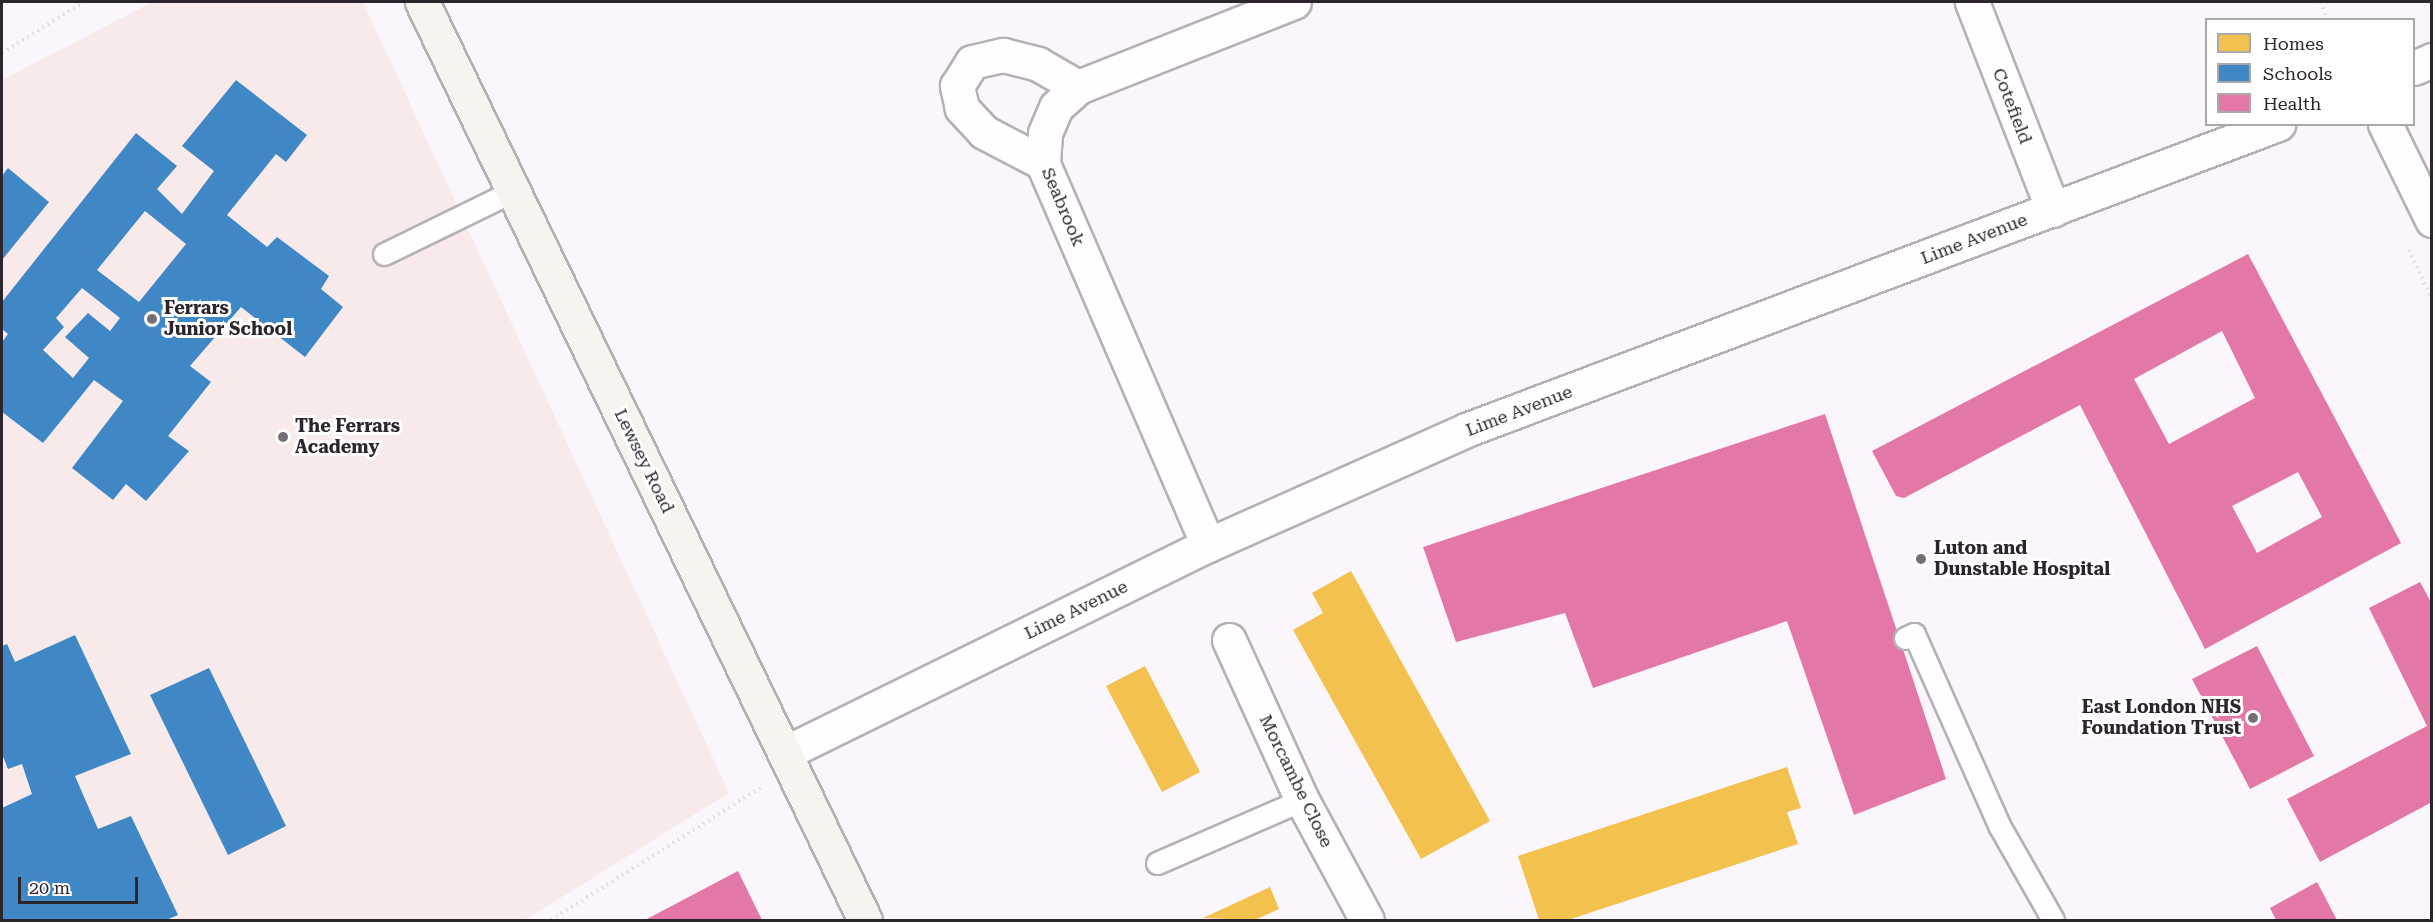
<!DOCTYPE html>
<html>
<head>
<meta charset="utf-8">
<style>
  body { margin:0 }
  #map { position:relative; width:2433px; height:922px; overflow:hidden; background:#fbf6fb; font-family:"Roboto Serif",serif }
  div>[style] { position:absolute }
  .education>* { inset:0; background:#f8eaeb }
  .homes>* { inset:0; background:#f2c14e }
  .schools>* { inset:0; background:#3f88c5 }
  .health>* { inset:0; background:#e377a8 }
  .path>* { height:4px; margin-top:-2px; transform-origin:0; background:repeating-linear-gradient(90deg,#dedcde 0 1.5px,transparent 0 6px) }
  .roads { filter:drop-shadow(2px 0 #b6b0b6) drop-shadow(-2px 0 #b6b0b6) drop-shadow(0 2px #b6b0b6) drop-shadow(0 -2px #b6b0b6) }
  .lane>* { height:21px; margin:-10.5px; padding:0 10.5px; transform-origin:10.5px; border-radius:10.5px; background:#fefefe }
  .street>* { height:33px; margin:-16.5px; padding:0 16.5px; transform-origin:16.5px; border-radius:16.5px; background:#fefefe }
  .secondary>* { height:33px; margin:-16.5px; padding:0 16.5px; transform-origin:16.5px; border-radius:16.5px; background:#f7f4ef }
  .dots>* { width:16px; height:16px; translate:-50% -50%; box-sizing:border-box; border:3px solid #fff; border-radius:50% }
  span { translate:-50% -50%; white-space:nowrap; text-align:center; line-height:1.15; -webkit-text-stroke:6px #fff; paint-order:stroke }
  .street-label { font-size:18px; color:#2d252d }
  .poi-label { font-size:18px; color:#2d252d; font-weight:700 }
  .left { translate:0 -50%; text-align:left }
  .right { translate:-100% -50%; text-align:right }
  .frame { position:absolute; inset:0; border:3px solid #2d252d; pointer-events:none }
  .legend { position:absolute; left:2205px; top:18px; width:210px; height:108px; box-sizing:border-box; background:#fff; border:2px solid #aba8ab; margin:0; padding:8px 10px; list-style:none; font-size:18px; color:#2d252d }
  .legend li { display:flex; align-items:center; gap:12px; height:30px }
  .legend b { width:30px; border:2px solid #aba8ab }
  .scale { position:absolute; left:18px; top:877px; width:120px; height:27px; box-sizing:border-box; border:3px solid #2d252d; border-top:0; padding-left:8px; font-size:18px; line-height:21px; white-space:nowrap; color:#2d252d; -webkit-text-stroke:4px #fff; paint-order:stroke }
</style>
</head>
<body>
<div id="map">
  <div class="education">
    <i style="clip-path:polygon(152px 2px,363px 2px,729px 793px,525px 920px,2px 920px,2px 80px)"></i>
  </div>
  <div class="homes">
    <i style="clip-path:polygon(1351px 571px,1490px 821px,1421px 859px,1293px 630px,1323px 613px,1312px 593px)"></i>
    <i style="clip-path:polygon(1145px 666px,1200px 772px,1162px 792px,1106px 686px)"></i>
    <i style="clip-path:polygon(1787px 767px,1801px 808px,1787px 812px,1798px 844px,1568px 920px,1539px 920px,1518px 856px)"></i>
    <i style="clip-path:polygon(1270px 887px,1279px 909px,1255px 920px,1203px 918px)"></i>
  </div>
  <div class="schools">
    <i style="clip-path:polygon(evenodd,236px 80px,307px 135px,286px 162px,276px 154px,227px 215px,267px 247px,277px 237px,329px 276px,321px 289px,343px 307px,305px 357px,241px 307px,190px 366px,211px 382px,168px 436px,189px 451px,146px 501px,126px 484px,113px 500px,72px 468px,123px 401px,94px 380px,43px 443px,2px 412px,2px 342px,8px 334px,2px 329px,2px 302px,136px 133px,177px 166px,157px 189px,182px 214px,214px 171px,182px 146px,236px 80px,145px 211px,186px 244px,139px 302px,97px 270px,145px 211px,236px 80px,82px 288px,120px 318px,110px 331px,88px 313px,65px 337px,89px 358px,73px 378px,43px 350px,64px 327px,56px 318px,82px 288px)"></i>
    <i style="clip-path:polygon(8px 168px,49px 202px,2px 260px,2px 176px)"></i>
    <i style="clip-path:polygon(75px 635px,131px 754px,75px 776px,98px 829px,131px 816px,178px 915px,166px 920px,2px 920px,2px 808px,32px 794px,22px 764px,8px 769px,2px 754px,2px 646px,7px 644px,15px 662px)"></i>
    <i style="clip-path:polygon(209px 668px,286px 826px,228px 855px,150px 695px)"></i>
  </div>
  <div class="health">
    <i style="clip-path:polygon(evenodd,2248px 254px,2401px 543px,2205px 649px,2080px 405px,1904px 498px,1896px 496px,1872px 451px,2248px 254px,2222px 331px,2255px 398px,2169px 444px,2134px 379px,2222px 331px,2248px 254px,2298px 472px,2322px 517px,2257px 553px,2232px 506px,2298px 472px)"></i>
    <i style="clip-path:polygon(1825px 414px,1946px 779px,1854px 815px,1787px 621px,1593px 688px,1565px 613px,1456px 642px,1423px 547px)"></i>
    <i style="clip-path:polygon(2420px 582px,2432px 604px,2432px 802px,2320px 862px,2287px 799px,2427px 726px,2369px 608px)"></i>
    <i style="clip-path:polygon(2257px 646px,2314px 756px,2250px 789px,2192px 679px)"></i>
    <i style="clip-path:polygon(738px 871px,762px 920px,645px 920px)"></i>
    <i style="clip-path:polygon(2317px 882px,2337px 920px,2276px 920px,2270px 908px)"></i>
  </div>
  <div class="path">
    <i style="left:2321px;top:2px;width:19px;rotate:72deg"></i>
    <i style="left:2px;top:53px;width:97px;rotate:-31.9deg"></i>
    <i style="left:2409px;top:250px;width:54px;rotate:64.9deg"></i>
    <i style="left:551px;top:920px;width:249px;rotate:-32.3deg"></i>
  </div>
  <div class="roads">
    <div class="lane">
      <i style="left:384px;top:254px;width:144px;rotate:-26deg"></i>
      <i style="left:1905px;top:638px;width:10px;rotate:-24deg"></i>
      <i style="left:1914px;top:634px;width:211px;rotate:66deg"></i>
      <i style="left:2000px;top:827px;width:107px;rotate:60.3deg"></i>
      <i style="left:1157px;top:863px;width:158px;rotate:-23.5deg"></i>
    </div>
    <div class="street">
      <i style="left:1972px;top:2px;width:223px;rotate:68.7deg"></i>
      <i style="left:2414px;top:68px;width:20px;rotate:-24deg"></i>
      <i style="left:2385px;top:124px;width:107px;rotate:63.9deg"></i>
      <i style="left:1043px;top:163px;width:67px;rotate:-152.3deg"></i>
      <i style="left:984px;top:132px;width:33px;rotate:-133deg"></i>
      <i style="left:962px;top:108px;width:23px;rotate:-103deg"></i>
      <i style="left:957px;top:86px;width:28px;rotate:-58deg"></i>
      <i style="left:972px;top:62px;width:32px;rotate:-13deg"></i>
      <i style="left:1003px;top:55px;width:36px;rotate:14deg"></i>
      <i style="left:1038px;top:64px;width:46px;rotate:29.9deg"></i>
      <i style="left:1208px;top:545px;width:416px;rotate:-113.4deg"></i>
      <i style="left:1043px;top:163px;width:30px;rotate:-86deg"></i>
      <i style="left:1045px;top:133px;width:28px;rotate:-67deg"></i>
      <i style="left:1056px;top:107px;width:30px;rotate:-42deg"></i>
      <i style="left:1078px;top:87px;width:232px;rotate:-21.5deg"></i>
      <i style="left:1229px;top:640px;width:176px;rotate:65.5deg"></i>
      <i style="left:1302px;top:800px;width:136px;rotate:61.6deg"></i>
      <i style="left:785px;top:753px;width:471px;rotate:-26.2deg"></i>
      <i style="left:1208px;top:545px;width:282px;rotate:-24deg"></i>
      <i style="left:1466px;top:430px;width:868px;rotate:-20.65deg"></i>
    </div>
    <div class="secondary">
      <i style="left:422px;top:2px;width:1019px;rotate:64.24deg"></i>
    </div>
  </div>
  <div class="dots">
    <i style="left:152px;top:319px;background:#756e75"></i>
    <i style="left:283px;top:437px;background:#756e75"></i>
    <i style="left:1921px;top:559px;background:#756e75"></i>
    <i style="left:2253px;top:718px;background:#756e75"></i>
  </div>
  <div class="street-label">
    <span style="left:2012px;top:106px;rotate:69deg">Cotefield</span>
    <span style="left:1063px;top:207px;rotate:67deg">Seabrook</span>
    <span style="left:1974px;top:239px;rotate:-21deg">Lime Avenue</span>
    <span style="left:1519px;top:411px;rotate:-21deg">Lime Avenue</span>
    <span style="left:644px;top:461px;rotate:64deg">Lewsey Road</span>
    <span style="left:1076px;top:610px;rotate:-26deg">Lime Avenue</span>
    <span style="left:1296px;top:781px;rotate:64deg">Morcambe Close</span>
  </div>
  <div class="poi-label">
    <span class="left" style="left:164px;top:319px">Ferrars<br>Junior School</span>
    <span class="left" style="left:295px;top:437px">The Ferrars<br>Academy</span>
    <span class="left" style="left:1934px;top:559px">Luton and<br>Dunstable Hospital</span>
    <span class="right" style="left:2241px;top:718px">East London NHS<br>Foundation Trust</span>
  </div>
  <div class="frame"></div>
  <ul class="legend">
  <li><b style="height:16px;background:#f2c14e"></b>Homes</li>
  <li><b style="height:16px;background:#3f88c5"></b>Schools</li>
  <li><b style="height:16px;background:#e377a8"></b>Health</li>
  </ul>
  <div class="scale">20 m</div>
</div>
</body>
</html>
